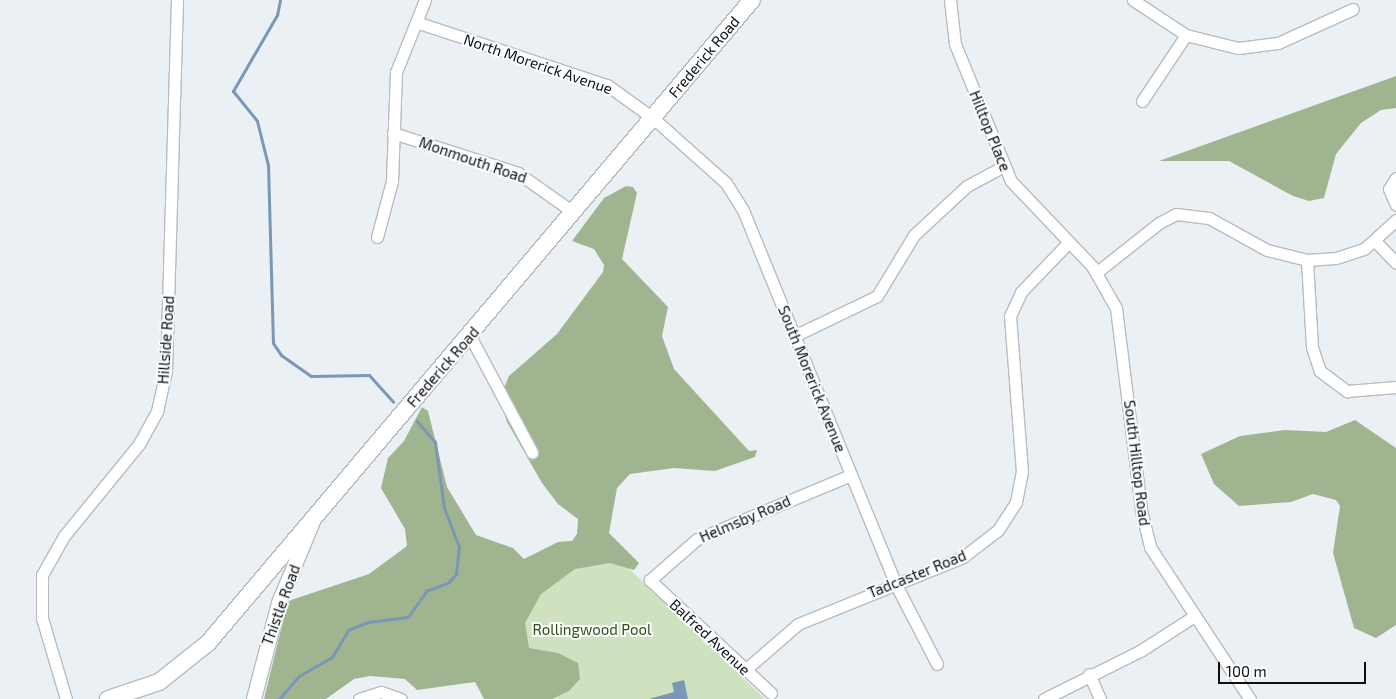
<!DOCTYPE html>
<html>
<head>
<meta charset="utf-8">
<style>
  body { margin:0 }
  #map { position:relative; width:1396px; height:699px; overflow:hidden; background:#ebf0f5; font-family:"Exo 2",sans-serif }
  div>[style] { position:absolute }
  .green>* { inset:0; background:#cfe1bf }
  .forest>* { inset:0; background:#a1b490 }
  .water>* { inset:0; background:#7a97b5 }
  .stream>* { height:3px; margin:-1.5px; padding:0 1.5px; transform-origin:1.5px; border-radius:1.5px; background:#7a97b5 }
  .roads { filter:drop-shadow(1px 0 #b8bcc1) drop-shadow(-1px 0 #b8bcc1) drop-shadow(0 1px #b8bcc1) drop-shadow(0 -1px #b8bcc1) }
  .minor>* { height:11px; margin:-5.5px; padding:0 5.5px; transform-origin:5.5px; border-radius:5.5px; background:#fff }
  .tertiary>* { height:14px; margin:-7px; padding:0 7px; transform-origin:7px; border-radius:7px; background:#fff }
  .secondary>* { height:16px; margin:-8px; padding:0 8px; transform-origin:8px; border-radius:8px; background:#fff }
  span { translate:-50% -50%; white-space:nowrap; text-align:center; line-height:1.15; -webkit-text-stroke:4px #fbfdff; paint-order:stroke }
  .street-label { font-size:15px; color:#0d0f10 }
  .park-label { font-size:15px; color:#324b14 }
  .scale { position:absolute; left:1218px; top:662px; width:148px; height:22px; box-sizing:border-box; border:2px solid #0d0f10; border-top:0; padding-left:6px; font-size:15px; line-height:18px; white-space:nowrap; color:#0d0f10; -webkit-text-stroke:4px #fbfdff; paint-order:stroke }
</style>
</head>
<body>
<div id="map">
  <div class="green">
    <i style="clip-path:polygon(615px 555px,765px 699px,533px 699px,487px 584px)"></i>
  </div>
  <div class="forest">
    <i style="clip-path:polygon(1396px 76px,1396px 108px,1381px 110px,1361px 123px,1336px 154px,1324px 198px,1309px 201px,1293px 196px,1229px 161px,1159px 161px)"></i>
    <i style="clip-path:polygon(626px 186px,633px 187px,637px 193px,622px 259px,668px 307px,662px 336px,674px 369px,749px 451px,757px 450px,755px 457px,715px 471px,674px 468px,630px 474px,617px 488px,609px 533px,639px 563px,634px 570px,610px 563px,575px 569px,541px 594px,525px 623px,529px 648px,558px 653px,578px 663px,580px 679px,569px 691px,552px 699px,484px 699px,475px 682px,417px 690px,405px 679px,370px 676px,354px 679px,326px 699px,264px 699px,288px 601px,369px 574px,407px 546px,405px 529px,381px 488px,388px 458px,404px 441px,422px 407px,428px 411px,447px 487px,476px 535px,513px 548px,524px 559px,558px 542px,572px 541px,577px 534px,578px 519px,558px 504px,542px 483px,507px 422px,500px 398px,509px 376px,557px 334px,603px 272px,604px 265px,594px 249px,572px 241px,604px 198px)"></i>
    <i style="clip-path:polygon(1355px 420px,1396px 448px,1396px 625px,1376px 638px,1354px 628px,1333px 553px,1340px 506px,1336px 500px,1313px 494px,1291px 502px,1239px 506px,1214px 484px,1201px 454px,1240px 436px,1285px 430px,1326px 432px)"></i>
  </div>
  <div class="water">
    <i style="clip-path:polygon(684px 680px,688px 699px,649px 699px,674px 692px,672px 683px)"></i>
  </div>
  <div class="stream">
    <i style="left:280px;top:0;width:15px;rotate:101deg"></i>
    <i style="left:277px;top:15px;width:88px;rotate:120.1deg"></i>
    <i style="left:233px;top:91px;width:38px;rotate:51deg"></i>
    <i style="left:257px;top:121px;width:45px;rotate:76deg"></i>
    <i style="left:268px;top:165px;width:178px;rotate:88.4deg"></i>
    <i style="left:273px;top:343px;width:14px;rotate:56deg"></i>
    <i style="left:281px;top:355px;width:37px;rotate:35deg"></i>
    <i style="left:311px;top:376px;width:58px;rotate:-1deg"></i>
    <i style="left:369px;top:375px;width:36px;rotate:48deg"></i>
    <i style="left:279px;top:699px;width:30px;rotate:-49deg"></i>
    <i style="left:299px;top:676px;width:38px;rotate:-30deg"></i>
    <i style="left:332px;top:657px;width:31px;rotate:-59deg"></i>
    <i style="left:348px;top:630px;width:22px;rotate:-22deg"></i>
    <i style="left:368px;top:622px;width:40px;rotate:-7.1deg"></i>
    <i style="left:408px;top:617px;width:32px;rotate:-55deg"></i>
    <i style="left:426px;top:591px;width:25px;rotate:-21deg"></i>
    <i style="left:449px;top:582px;width:11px;rotate:-49deg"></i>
    <i style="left:456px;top:574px;width:27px;rotate:-84deg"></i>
    <i style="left:459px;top:547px;width:42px;rotate:-111deg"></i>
    <i style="left:444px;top:508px;width:67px;rotate:-97.8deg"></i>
    <i style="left:435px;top:442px;width:28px;rotate:-131deg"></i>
  </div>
  <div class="roads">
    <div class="minor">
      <i style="left:950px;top:0;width:44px;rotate:83.5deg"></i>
      <i style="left:955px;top:44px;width:148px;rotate:67.8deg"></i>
      <i style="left:1011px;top:181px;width:117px;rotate:46.4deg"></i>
      <i style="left:1092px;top:266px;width:48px;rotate:60.3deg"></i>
      <i style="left:1116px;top:308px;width:204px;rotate:82.9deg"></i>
      <i style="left:1141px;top:510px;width:38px;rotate:76deg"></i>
      <i style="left:1150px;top:547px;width:182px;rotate:56.7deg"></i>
      <i style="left:1133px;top:0;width:64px;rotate:33.4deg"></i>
      <i style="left:1186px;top:35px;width:54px;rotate:14deg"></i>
      <i style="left:1238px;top:48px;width:40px;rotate:-7.1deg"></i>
      <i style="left:1278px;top:43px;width:82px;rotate:-24.4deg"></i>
      <i style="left:416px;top:22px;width:201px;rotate:18.3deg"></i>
      <i style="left:607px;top:85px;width:57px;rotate:35.7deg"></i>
      <i style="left:653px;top:118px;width:98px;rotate:41.7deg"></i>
      <i style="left:726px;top:183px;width:32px;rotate:58deg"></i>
      <i style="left:743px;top:210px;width:403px;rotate:67.8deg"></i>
      <i style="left:895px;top:583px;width:91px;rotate:62.6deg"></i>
      <i style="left:1142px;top:101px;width:79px;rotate:-56.3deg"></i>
      <i style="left:393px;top:133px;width:131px;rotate:17.7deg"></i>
      <i style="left:518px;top:173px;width:67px;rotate:35.3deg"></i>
      <i style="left:1396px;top:178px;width:13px;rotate:122deg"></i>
      <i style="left:1389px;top:189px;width:17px;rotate:66deg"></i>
      <i style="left:377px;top:237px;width:58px;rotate:-75deg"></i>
      <i style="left:392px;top:181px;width:109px;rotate:-87.9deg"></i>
      <i style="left:396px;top:72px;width:78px;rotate:-68.1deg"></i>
      <i style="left:1375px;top:241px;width:30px;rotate:46deg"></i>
      <i style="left:1307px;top:260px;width:87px;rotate:86.7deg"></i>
      <i style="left:1312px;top:347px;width:25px;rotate:72deg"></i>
      <i style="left:1320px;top:371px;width:34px;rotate:37deg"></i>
      <i style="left:1347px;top:391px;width:49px;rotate:-4.7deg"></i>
      <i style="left:1097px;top:272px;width:79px;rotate:-38.3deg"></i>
      <i style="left:1159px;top:223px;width:19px;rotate:-28deg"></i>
      <i style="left:1176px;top:214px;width:33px;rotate:7deg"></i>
      <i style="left:1209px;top:218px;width:66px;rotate:28.9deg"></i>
      <i style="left:1267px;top:250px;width:41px;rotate:14deg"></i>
      <i style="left:1307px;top:260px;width:29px;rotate:-4deg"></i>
      <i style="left:1336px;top:258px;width:29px;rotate:-18deg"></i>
      <i style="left:1364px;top:249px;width:43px;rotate:-42.2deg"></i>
      <i style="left:470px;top:336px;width:132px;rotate:61.9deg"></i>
      <i style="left:794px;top:336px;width:92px;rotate:-25.7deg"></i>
      <i style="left:877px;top:296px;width:71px;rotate:-58.8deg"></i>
      <i style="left:914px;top:235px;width:72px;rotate:-42.8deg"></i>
      <i style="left:967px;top:186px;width:42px;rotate:-28.4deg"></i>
      <i style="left:745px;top:670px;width:70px;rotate:-41deg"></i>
      <i style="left:798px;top:624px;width:178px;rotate:-22.1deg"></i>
      <i style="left:963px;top:557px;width:44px;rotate:-37.6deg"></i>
      <i style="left:998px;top:530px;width:33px;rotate:-57deg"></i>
      <i style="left:1016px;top:502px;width:31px;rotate:-79deg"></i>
      <i style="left:1022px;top:472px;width:156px;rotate:-94.4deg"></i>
      <i style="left:1010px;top:316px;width:26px;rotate:-65deg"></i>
      <i style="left:1021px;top:292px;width:68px;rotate:-46.2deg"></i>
      <i style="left:1089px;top:674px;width:27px;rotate:66deg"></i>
      <i style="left:771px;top:693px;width:166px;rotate:-137deg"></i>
      <i style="left:650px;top:580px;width:62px;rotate:-41.1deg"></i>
      <i style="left:697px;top:539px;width:167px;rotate:-22.6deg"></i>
      <i style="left:66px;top:699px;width:84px;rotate:-106.5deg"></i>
      <i style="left:42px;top:618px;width:43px;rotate:-90deg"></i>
      <i style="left:42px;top:575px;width:45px;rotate:-60.6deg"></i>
      <i style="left:64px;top:536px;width:119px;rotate:-50.8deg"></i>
      <i style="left:139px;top:444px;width:38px;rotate:-61deg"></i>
      <i style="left:157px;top:411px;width:41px;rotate:-77.3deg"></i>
      <i style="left:166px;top:371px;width:371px;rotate:-88.3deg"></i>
      <i style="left:359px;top:699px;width:23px;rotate:-18deg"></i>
      <i style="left:381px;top:692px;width:21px;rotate:19deg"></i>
      <i style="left:1044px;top:699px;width:107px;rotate:-26.6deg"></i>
      <i style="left:1140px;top:651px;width:63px;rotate:-32.7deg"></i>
    </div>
    <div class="tertiary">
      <i style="left:254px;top:699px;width:99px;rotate:-75.4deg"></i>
      <i style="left:279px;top:603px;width:86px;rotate:-67.3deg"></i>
    </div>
    <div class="secondary">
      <i style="left:108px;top:699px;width:54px;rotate:-18.4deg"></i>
      <i style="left:159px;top:682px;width:63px;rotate:-38.5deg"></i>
      <i style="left:208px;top:643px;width:842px;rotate:-49.77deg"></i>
    </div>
  </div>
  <div class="street-label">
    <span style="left:704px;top:57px;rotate:-50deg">Frederick Road</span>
    <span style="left:538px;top:64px;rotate:19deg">North Morerick Avenue</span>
    <span style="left:990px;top:131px;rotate:68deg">Hilltop Place</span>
    <span style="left:473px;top:160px;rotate:19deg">Monmouth Road</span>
    <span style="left:166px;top:340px;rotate:-86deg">Hillside Road</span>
    <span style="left:443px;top:367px;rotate:-49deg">Frederick Road</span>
    <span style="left:812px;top:379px;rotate:68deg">South Morerick Avenue</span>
    <span style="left:1137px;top:463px;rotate:83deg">South Hilltop Road</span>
    <span style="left:745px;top:519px;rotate:-23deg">Helmsby Road</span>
    <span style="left:917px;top:574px;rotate:-22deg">Tadcaster Road</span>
    <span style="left:281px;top:605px;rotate:-70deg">Thistle Road</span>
    <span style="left:710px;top:637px;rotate:43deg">Balfred Avenue</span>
  </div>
  <div class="park-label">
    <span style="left:592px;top:630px">Rollingwood Pool</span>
  </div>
  <div class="scale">100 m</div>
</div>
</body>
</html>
